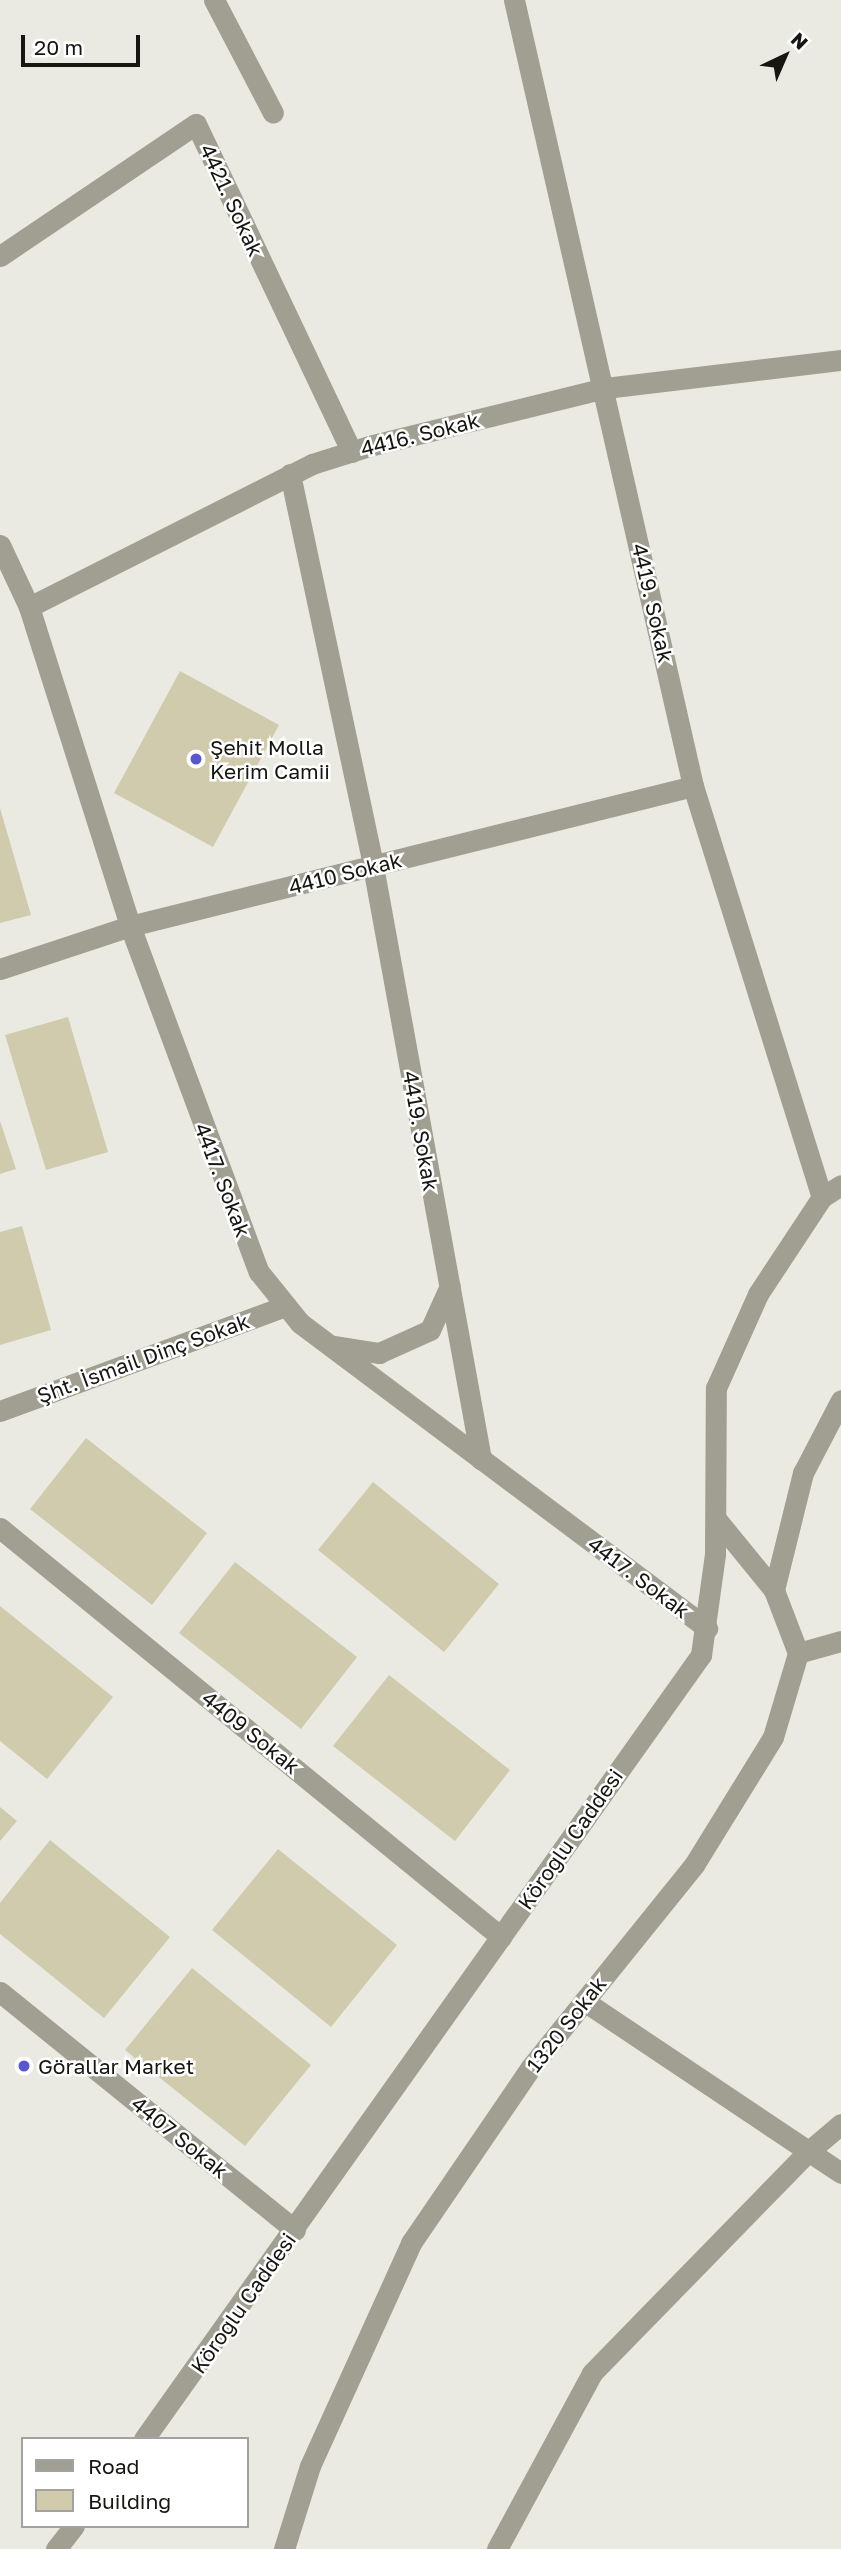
<!DOCTYPE html>
<html>
<head>
<meta charset="utf-8">
<style>
  body { margin:0 }
  #map { position:relative; width:841px; height:2549px; overflow:hidden; background:#ebeae2; font-family:"Golos Text",sans-serif }
  div>[style] { position:absolute }
  .building>* { inset:0; background:#cfcbac }
  .minor>* { height:21px; margin:-10.5px; padding:0 10.5px; transform-origin:10.5px; border-radius:10.5px; background:#a09f92 }
  .dots>* { width:19px; height:19px; translate:-50% -50%; box-sizing:border-box; border:4px solid #fff; border-radius:50% }
  span { translate:-50% -50%; white-space:nowrap; text-align:center; line-height:1.15; -webkit-text-stroke:5px #fff; paint-order:stroke }
  .street-label { font-size:21px; color:#161613 }
  .poi-label { font-size:21px; color:#161613 }
  .left { translate:0 -50%; text-align:left }
  .legend { position:absolute; left:21px; top:2437px; width:228px; height:91px; box-sizing:border-box; background:#fff; border:2px solid #a2a2a1; margin:0; padding:9px 12px; list-style:none; font-size:21px; color:#161613 }
  .legend li { display:flex; align-items:center; gap:14px; height:35px }
  .legend b { width:35px; border:2px solid #a2a2a1 }
  .north { position:absolute; left:750px; top:21px; width:70px; height:70px; -webkit-text-stroke:5px #fff; paint-order:stroke; rotate:44deg; font-size:19px; font-weight:700; line-height:28px; text-align:center; color:#161613 }
  .north::after { content:''; display:block; margin:auto; width:24px; height:32px; background:#161613; clip-path:polygon(50% 0,100% 100%,50% 72%,0 100%) }
  .scale { position:absolute; left:21px; top:35px; width:119px; height:32px; box-sizing:border-box; border:4px solid #161613; border-top:0; padding-left:9px; font-size:21px; line-height:24px; white-space:nowrap; color:#161613; -webkit-text-stroke:5px #fff; paint-order:stroke }
</style>
</head>
<body>
<div id="map">
  <div class="building">
    <i style="clip-path:polygon(180px 671px,279px 725px,213px 847px,114px 793px)"></i>
    <i style="clip-path:polygon(0 808px,31px 915px,0 923px)"></i>
    <i style="clip-path:polygon(68px 1017px,108px 1152px,46px 1170px,5px 1035px)"></i>
    <i style="clip-path:polygon(0 1121px,16px 1169px,0 1174px)"></i>
    <i style="clip-path:polygon(22px 1226px,51px 1330px,0 1345px,0 1232px)"></i>
    <i style="clip-path:polygon(86px 1438px,207px 1533px,152px 1605px,30px 1509px)"></i>
    <i style="clip-path:polygon(373px 1482px,499px 1584px,444px 1652px,318px 1550px)"></i>
    <i style="clip-path:polygon(235px 1562px,357px 1657px,301px 1729px,179px 1633px)"></i>
    <i style="clip-path:polygon(0 1606px,113px 1697px,47px 1779px,0 1741px)"></i>
    <i style="clip-path:polygon(389px 1675px,510px 1770px,455px 1841px,333px 1746px)"></i>
    <i style="clip-path:polygon(0 1807px,17px 1821px,0 1841px)"></i>
    <i style="clip-path:polygon(50px 1840px,170px 1937px,104px 2018px,0 1934px,0 1903px)"></i>
    <i style="clip-path:polygon(278px 1849px,397px 1945px,331px 2027px,212px 1930px)"></i>
    <i style="clip-path:polygon(192px 1968px,311px 2065px,245px 2146px,125px 2050px)"></i>
  </div>
  <div class="minor">
    <i style="left:214px;top:0;width:127px;rotate:62.4deg"></i>
    <i style="left:514px;top:0;width:806px;rotate:77.17deg"></i>
    <i style="left:693px;top:786px;width:431px;rotate:72.6deg"></i>
    <i style="left:0;top:256px;width:236px;rotate:-34deg"></i>
    <i style="left:196px;top:124px;width:363px;rotate:64.6deg"></i>
    <i style="left:290px;top:474px;width:401px;rotate:78deg"></i>
    <i style="left:373px;top:866px;width:603px;rotate:79.68deg"></i>
    <i style="left:0;top:545px;width:68px;rotate:64.9deg"></i>
    <i style="left:29px;top:607px;width:335px;rotate:72.4deg"></i>
    <i style="left:130px;top:926px;width:369px;rotate:69.6deg"></i>
    <i style="left:259px;top:1272px;width:65px;rotate:51.2deg"></i>
    <i style="left:300px;top:1323px;width:509px;rotate:36.85deg"></i>
    <i style="left:29px;top:607px;width:317px;rotate:-26.8deg"></i>
    <i style="left:312px;top:464px;width:60px;rotate:-17.5deg"></i>
    <i style="left:369px;top:446px;width:243px;rotate:-13.8deg"></i>
    <i style="left:605px;top:388px;width:238px;rotate:-6.8deg"></i>
    <i style="left:0;top:969px;width:137px;rotate:-18.3deg"></i>
    <i style="left:130px;top:926px;width:580px;rotate:-13.96deg"></i>
    <i style="left:335px;top:1346px;width:45px;rotate:9deg"></i>
    <i style="left:379px;top:1353px;width:56px;rotate:-24.3deg"></i>
    <i style="left:430px;top:1330px;width:48px;rotate:-65.6deg"></i>
    <i style="left:0;top:1411px;width:305px;rotate:-20.2deg"></i>
    <i style="left:0;top:1528px;width:647px;rotate:39.23deg"></i>
    <i style="left:774px;top:1590px;width:121px;rotate:-76.1deg"></i>
    <i style="left:803px;top:1473px;width:82px;rotate:-62.5deg"></i>
    <i style="left:798px;top:1653px;width:45px;rotate:-15.6deg"></i>
    <i style="left:0;top:1992px;width:379px;rotate:38.9deg"></i>
    <i style="left:584px;top:2001px;width:309px;rotate:33.8deg"></i>
    <i style="left:144px;top:2439px;width:962px;rotate:-54.61deg"></i>
    <i style="left:701px;top:1655px;width:102px;rotate:-82.1deg"></i>
    <i style="left:715px;top:1554px;width:166px;rotate:-89.7deg"></i>
    <i style="left:716px;top:1388px;width:103px;rotate:-65.9deg"></i>
    <i style="left:758px;top:1294px;width:116px;rotate:-56.6deg"></i>
    <i style="left:822px;top:1197px;width:22px;rotate:-32deg"></i>
    <i style="left:56px;top:2549px;width:29px;rotate:-52deg"></i>
    <i style="left:284px;top:2549px;width:87px;rotate:-72.6deg"></i>
    <i style="left:310px;top:2466px;width:245px;rotate:-65.6deg"></i>
    <i style="left:411px;top:2243px;width:213px;rotate:-55.7deg"></i>
    <i style="left:531px;top:2067px;width:260px;rotate:-51.1deg"></i>
    <i style="left:694px;top:1865px;width:150px;rotate:-58.3deg"></i>
    <i style="left:773px;top:1737px;width:88px;rotate:-73.4deg"></i>
    <i style="left:798px;top:1653px;width:67px;rotate:-110.9deg"></i>
    <i style="left:774px;top:1590px;width:92px;rotate:-129.2deg"></i>
    <i style="left:497px;top:2549px;width:200px;rotate:-61.6deg"></i>
    <i style="left:592px;top:2373px;width:310px;rotate:-45.7deg"></i>
    <i style="left:809px;top:2151px;width:42px;rotate:-40.2deg"></i>
  </div>
  <div class="dots">
    <i style="left:196px;top:759px;background:#5758d0"></i>
    <i style="left:24px;top:2066px;background:#5758d0"></i>
  </div>
  <div class="street-label">
    <span style="left:232px;top:200px;rotate:65deg">4421. Sokak</span>
    <span style="left:420px;top:434px;rotate:-14deg">4416. Sokak</span>
    <span style="left:653px;top:603px;rotate:77deg">4419. Sokak</span>
    <span style="left:345px;top:873px;rotate:-14deg">4410 Sokak</span>
    <span style="left:421px;top:1131px;rotate:80deg">4419. Sokak</span>
    <span style="left:223px;top:1180px;rotate:69deg">4417. Sokak</span>
    <span style="left:143px;top:1358px;rotate:-20deg">Şht. İsmail Dinç Sokak</span>
    <span style="left:639px;top:1577px;rotate:37deg">4417. Sokak</span>
    <span style="left:251px;top:1732px;rotate:39deg">4409 Sokak</span>
    <span style="left:570px;top:1839px;rotate:-55deg">Köroğlu Caddesi</span>
    <span style="left:566px;top:2024px;rotate:-52deg">1320 Sokak</span>
    <span style="left:180px;top:2137px;rotate:39deg">4407 Sokak</span>
    <span style="left:243px;top:2303px;rotate:-55deg">Köroğlu Caddesi</span>
  </div>
  <div class="poi-label">
    <span class="left" style="left:210px;top:759px">Şehit Molla<br>Kerim Camii</span>
    <span class="left" style="left:38px;top:2066px">Görallar Market</span>
  </div>
  <ul class="legend">
  <li><b style="height:9px;background:#a09f92"></b>Road</li>
  <li><b style="height:19px;background:#cfcbac"></b>Building</li>
  </ul>
  <div class="north">N</div>
  <div class="scale">20 m</div>
</div>
</body>
</html>
